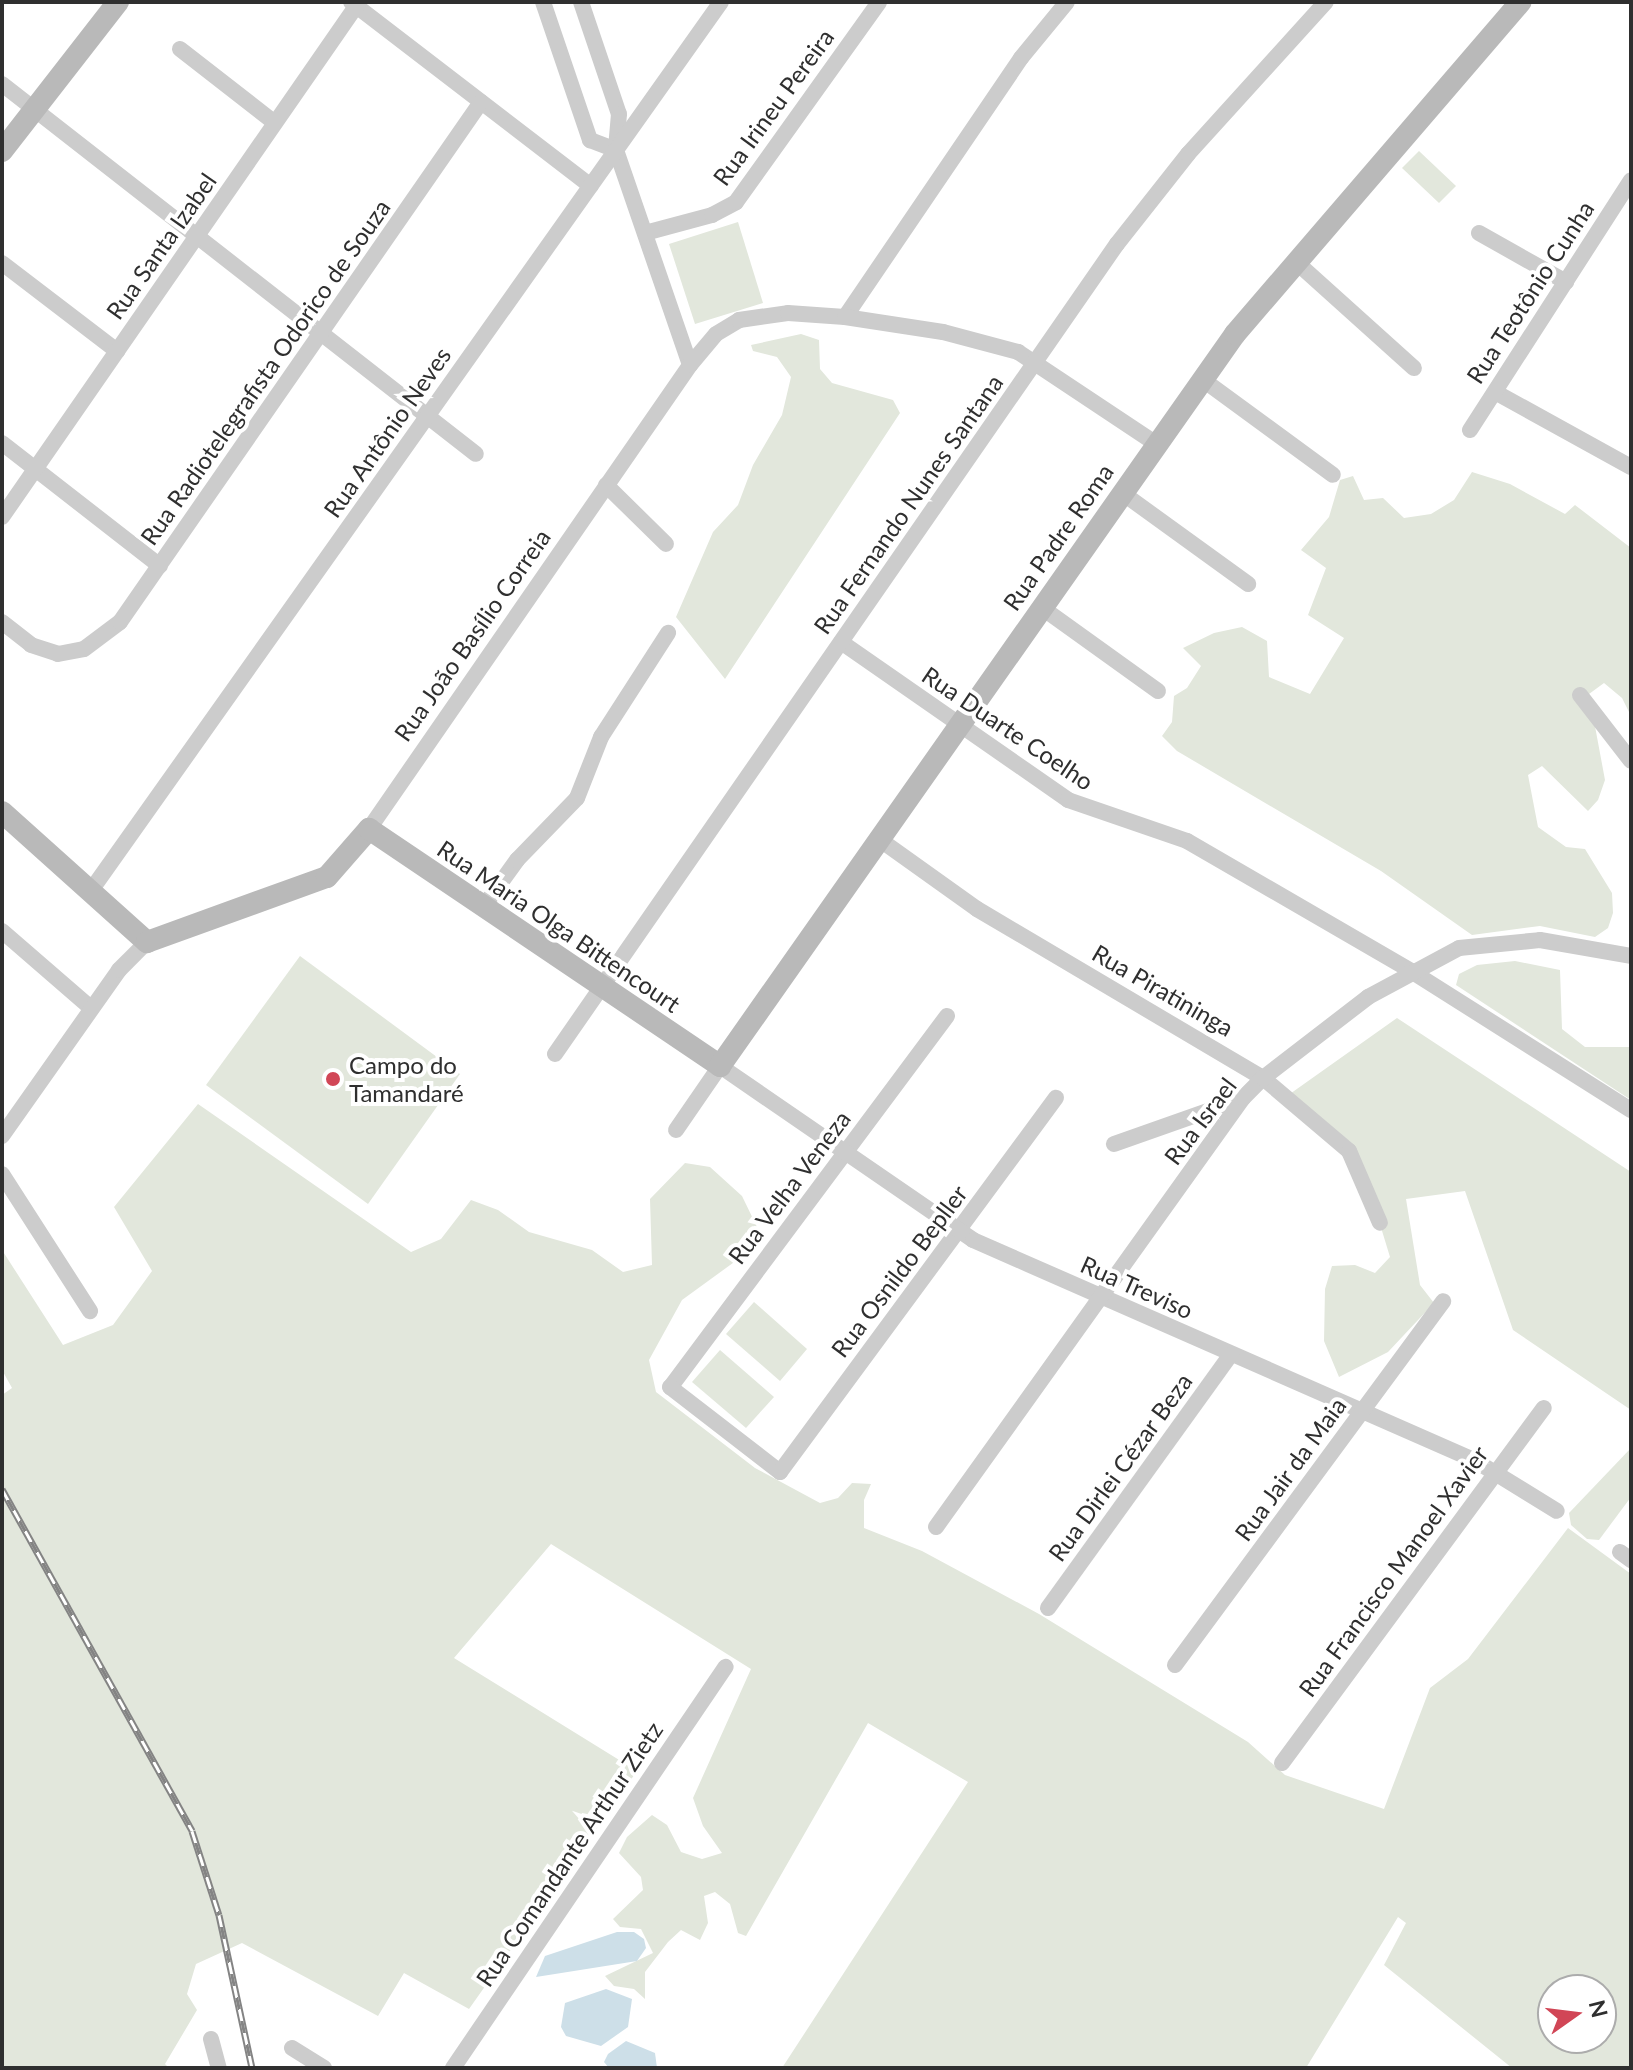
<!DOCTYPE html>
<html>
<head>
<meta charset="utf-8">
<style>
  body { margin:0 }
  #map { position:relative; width:1633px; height:2070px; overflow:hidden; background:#fff; font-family:Lato,sans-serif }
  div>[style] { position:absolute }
  .green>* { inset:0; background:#e2e7dc }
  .water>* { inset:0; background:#cddfe8 }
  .street>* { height:16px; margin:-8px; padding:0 8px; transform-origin:8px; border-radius:8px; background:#ccc }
  .secondary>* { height:22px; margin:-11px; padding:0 11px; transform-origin:11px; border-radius:11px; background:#b9b9b9 }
  .rail>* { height:7px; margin-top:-3.5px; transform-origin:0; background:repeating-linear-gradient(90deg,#fff 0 12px,#848484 0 24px); box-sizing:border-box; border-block:2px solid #848484 }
  .dots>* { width:22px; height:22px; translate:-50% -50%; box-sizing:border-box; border:4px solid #fff; border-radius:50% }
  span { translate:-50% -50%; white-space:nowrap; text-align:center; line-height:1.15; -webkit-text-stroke:8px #fff; paint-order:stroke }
  .street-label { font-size:24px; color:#2f2f2f }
  .poi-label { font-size:24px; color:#2f2f2f }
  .left { translate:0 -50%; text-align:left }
  .frame { position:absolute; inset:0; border:4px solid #2f2f2f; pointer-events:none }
  .north { position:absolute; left:1537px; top:1974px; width:80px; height:80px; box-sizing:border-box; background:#fff; border:2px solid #acacac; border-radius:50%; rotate:76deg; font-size:22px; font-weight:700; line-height:32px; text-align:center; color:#2f2f2f }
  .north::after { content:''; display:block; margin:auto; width:28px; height:36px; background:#d14656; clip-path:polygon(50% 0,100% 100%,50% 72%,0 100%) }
</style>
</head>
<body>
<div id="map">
  <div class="green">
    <i style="clip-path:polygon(1419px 151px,1456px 186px,1439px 203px,1402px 168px)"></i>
    <i style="clip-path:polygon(738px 222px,763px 303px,695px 324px,669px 244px)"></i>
    <i style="clip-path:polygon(801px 334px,819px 340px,820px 369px,832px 383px,893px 400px,900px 413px,725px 679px,676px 617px,713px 532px,738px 505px,753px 465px,782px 415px,791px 377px,777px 357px,753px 351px,751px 345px)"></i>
    <i style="clip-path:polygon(1472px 472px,1510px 484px,1565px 514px,1575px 505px,1631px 548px,1631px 716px,1622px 698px,1604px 683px,1589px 694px,1605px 780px,1598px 800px,1588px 811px,1542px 766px,1528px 775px,1538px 827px,1566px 847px,1585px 849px,1612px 893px,1613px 913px,1608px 928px,1595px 937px,1540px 926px,1472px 935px,1381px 871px,1177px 751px,1162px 736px,1172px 722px,1174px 696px,1187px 688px,1201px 666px,1183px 648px,1214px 633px,1242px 627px,1267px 641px,1269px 677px,1310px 694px,1344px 638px,1308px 615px,1326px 568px,1301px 550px,1329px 517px,1340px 480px,1353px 476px,1364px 500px,1383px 498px,1404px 518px,1431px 514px,1454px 500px)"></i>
    <i style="clip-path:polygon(300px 956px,460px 1074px,368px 1204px,206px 1085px)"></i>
    <i style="clip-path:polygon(1515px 961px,1560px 970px,1562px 1029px,1585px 1047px,1631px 1047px,1631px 1100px,1456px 985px,1459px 974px,1477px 965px)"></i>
    <i style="clip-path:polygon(1397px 1018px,1631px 1172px,1631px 1410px,1513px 1330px,1465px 1191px,1406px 1199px,1420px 1285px,1434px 1303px,1388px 1352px,1339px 1377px,1324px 1341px,1325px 1289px,1332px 1266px,1355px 1265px,1375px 1273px,1390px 1257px,1361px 1162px,1287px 1096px)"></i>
    <i style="clip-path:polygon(evenodd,198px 1104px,411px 1252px,441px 1239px,471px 1200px,498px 1210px,529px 1232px,592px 1250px,623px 1272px,652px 1265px,650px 1199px,685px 1163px,710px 1167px,742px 1196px,758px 1229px,737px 1260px,682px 1300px,649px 1360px,656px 1392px,755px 1468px,820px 1503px,838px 1498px,852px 1483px,871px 1484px,864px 1500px,864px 1528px,922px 1551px,1039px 1614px,1248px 1742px,1285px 1775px,1384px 1809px,1430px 1688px,1468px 1659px,1568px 1528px,1631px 1574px,1631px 2068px,1512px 2068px,1384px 1965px,1406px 1923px,1398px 1917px,1306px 2068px,782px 2068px,968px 1782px,868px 1723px,746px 1936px,738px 1933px,730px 1904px,715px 1892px,704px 1896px,708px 1923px,700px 1940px,681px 1930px,668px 1942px,645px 1972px,645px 1999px,634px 1989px,614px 1986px,605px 1976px,653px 1953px,641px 1929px,620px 1927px,613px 1919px,643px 1890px,641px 1877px,619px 1853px,627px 1837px,652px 1815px,667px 1825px,681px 1852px,702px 1859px,722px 1853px,703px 1826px,693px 1798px,751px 1669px,551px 1544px,454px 1658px,637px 1771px,469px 2009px,404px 1973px,378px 2016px,242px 1943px,196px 1964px,187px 1994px,197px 2010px,165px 2064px,169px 2068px,2px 2068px,2px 1395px,12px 1388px,2px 1370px,2px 1250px,63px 1345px,113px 1325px,152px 1271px,114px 1207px,198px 1104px,1553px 1990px,1601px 1990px,1601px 2038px,1553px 2038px,1553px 1990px)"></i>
    <i style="clip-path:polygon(754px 1302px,807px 1349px,780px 1381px,726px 1334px)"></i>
    <i style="clip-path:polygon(720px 1350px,774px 1397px,746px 1428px,692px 1382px)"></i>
    <i style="clip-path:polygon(1631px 1448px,1631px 1497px,1599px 1540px,1587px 1539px,1571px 1525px,1569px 1513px)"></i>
  </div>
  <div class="water">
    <i style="clip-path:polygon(617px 1932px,634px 1932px,644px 1939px,646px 1948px,637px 1961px,536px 1977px,545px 1956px)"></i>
    <i style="clip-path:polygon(606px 1989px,632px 1999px,628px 2027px,601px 2046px,566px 2036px,561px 2027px,565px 2003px)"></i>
    <i style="clip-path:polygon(626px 2041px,655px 2053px,657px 2068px,609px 2068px,604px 2062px,608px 2054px)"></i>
  </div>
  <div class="street">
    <i style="left:351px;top:2px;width:302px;rotate:37.5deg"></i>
    <i style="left:543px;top:2px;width:146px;rotate:71.2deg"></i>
    <i style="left:590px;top:140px;width:28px;rotate:21deg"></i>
    <i style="left:581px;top:2px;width:118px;rotate:71.3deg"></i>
    <i style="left:619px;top:114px;width:36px;rotate:95deg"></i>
    <i style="left:616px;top:150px;width:227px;rotate:71deg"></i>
    <i style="left:180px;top:49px;width:120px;rotate:37.9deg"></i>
    <i style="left:2px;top:84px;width:601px;rotate:37.98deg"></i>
    <i style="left:645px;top:233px;width:69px;rotate:-15deg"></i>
    <i style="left:712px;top:215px;width:27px;rotate:-28deg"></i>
    <i style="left:736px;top:202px;width:246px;rotate:-54.4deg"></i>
    <i style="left:1479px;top:233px;width:100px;rotate:29.4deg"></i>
    <i style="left:1295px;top:261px;width:160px;rotate:42deg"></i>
    <i style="left:2px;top:263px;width:145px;rotate:37.4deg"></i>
    <i style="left:845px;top:317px;width:313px;rotate:-55.8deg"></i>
    <i style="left:1021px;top:58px;width:72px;rotate:-50.6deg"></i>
    <i style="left:1202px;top:379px;width:162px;rotate:36.2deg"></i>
    <i style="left:1495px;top:392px;width:155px;rotate:28.9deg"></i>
    <i style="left:1470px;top:430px;width:297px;rotate:-57.2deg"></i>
    <i style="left:2px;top:443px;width:200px;rotate:37.9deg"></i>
    <i style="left:606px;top:485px;width:84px;rotate:44.5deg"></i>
    <i style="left:1121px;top:492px;width:157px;rotate:35.9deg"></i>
    <i style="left:2px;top:517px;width:627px;rotate:-55.27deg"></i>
    <i style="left:1041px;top:607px;width:144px;rotate:35.7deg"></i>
    <i style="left:2px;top:622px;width:37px;rotate:38deg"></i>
    <i style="left:31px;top:645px;width:28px;rotate:18deg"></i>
    <i style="left:58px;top:654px;width:26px;rotate:-11deg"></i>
    <i style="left:84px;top:649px;width:45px;rotate:-36.9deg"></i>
    <i style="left:120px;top:622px;width:633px;rotate:-55.23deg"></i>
    <i style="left:841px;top:642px;width:277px;rotate:34.8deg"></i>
    <i style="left:1068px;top:800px;width:126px;rotate:19deg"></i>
    <i style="left:1187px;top:841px;width:259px;rotate:30.1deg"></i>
    <i style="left:1411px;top:971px;width:260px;rotate:32.3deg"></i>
    <i style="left:1580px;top:695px;width:83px;rotate:52.3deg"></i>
    <i style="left:369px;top:829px;width:564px;rotate:-55.32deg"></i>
    <i style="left:690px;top:365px;width:40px;rotate:-50deg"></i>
    <i style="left:716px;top:334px;width:27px;rotate:-31deg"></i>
    <i style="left:739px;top:320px;width:49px;rotate:-8.1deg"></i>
    <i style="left:788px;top:313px;width:57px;rotate:4deg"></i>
    <i style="left:845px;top:317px;width:99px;rotate:8.7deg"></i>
    <i style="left:943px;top:332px;width:78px;rotate:14.9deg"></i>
    <i style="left:1018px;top:352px;width:164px;rotate:33.6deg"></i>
    <i style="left:879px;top:839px;width:120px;rotate:35.5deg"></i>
    <i style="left:977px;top:909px;width:332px;rotate:30.6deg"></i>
    <i style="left:1263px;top:1078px;width:113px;rotate:40.3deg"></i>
    <i style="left:1349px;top:1151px;width:78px;rotate:66.7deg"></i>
    <i style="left:92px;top:889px;width:1087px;rotate:-54.66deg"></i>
    <i style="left:484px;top:906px;width:57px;rotate:-54.3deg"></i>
    <i style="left:517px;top:860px;width:86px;rotate:-45.9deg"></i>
    <i style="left:577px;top:798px;width:66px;rotate:-68.5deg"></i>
    <i style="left:601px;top:737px;width:124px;rotate:-57.2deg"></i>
    <i style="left:2px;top:931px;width:118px;rotate:40.9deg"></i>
    <i style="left:947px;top:1016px;width:463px;rotate:126.7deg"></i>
    <i style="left:670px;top:1387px;width:139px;rotate:37.7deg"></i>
    <i style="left:780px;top:1472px;width:465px;rotate:-53.6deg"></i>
    <i style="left:555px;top:1054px;width:986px;rotate:-55.25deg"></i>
    <i style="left:1117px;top:244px;width:115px;rotate:-51.7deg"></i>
    <i style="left:1188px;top:154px;width:205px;rotate:-47.8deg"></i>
    <i style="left:676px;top:1130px;width:78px;rotate:-55.5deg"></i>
    <i style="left:720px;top:1066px;width:307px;rotate:34.5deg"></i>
    <i style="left:973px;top:1240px;width:547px;rotate:23.71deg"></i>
    <i style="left:1474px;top:1460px;width:97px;rotate:31.6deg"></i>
    <i style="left:2px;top:1136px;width:203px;rotate:-54.8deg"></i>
    <i style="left:119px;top:970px;width:40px;rotate:-45deg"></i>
    <i style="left:1114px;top:1144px;width:136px;rotate:-19.4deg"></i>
    <i style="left:2px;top:1174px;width:163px;rotate:57.3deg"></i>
    <i style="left:936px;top:1527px;width:528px;rotate:-54.41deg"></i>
    <i style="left:1243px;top:1098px;width:28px;rotate:-45deg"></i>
    <i style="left:1263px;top:1078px;width:133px;rotate:-37.6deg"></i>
    <i style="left:1368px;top:997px;width:103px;rotate:-28.3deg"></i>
    <i style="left:1459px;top:948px;width:81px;rotate:-5.6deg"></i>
    <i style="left:1540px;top:940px;width:92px;rotate:10deg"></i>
    <i style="left:1620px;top:1552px;width:14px;rotate:36deg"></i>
    <i style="left:1048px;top:1608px;width:313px;rotate:-54.2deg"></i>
    <i style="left:1175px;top:1665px;width:452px;rotate:-53.6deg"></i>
    <i style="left:1282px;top:1763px;width:441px;rotate:-53.6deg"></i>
    <i style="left:211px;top:2039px;width:30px;rotate:75deg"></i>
    <i style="left:292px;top:2048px;width:38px;rotate:32deg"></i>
    <i style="left:453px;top:2068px;width:485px;rotate:-55.8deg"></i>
  </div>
  <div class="secondary">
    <i style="left:2px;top:151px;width:189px;rotate:-52.1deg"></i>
    <i style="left:2px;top:812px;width:195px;rotate:41.9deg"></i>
    <i style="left:147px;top:942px;width:191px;rotate:-19.9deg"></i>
    <i style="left:327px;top:877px;width:64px;rotate:-48.8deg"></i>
    <i style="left:369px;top:829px;width:424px;rotate:34deg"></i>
    <i style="left:720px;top:1066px;width:895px;rotate:-54.87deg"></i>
    <i style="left:1235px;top:334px;width:438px;rotate:-49.3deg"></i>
  </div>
  <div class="rail">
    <i style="left:2px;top:1489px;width:391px;rotate:60.9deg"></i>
    <i style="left:192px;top:1831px;width:88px;rotate:72.2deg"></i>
    <i style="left:219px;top:1915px;width:157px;rotate:77.8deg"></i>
  </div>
  <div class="dots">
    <i style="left:333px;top:1079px;background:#d14656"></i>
  </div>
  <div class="street-label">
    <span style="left:773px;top:107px;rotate:-54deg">Rua Irineu Pereira</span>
    <span style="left:161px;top:246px;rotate:-55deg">Rua Santa Izabel</span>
    <span style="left:1530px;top:292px;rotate:-57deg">Rua Teotônio Cunha</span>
    <span style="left:265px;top:372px;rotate:-55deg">Rua Radiotelegrafista Odorico de Souza</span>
    <span style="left:387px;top:432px;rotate:-55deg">Rua Antônio Neves</span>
    <span style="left:908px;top:504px;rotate:-55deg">Rua Fernando Nunes Santana</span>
    <span style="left:1058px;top:537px;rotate:-55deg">Rua Padre Roma</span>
    <span style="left:472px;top:635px;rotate:-55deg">Rua João Basílio Correia</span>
    <span style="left:1008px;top:728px;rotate:34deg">Rua Duarte Coelho</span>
    <span style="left:559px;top:926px;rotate:34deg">Rua Maria Olga Bittencourt</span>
    <span style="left:1163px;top:990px;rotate:30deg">Rua Piratininga</span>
    <span style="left:1200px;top:1121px;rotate:-53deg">Rua Israel</span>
    <span style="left:789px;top:1187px;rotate:-53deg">Rua Velha Veneza</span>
    <span style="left:899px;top:1271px;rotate:-53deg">Rua Osnildo Bepller</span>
    <span style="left:1137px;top:1287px;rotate:24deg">Rua Treviso</span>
    <span style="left:1120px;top:1467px;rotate:-54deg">Rua Dirlei Cézar Beza</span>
    <span style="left:1290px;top:1469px;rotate:-54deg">Rua Jair da Maia</span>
    <span style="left:1393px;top:1571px;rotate:-54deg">Rua Francisco Manoel Xavier</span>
    <span style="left:569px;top:1854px;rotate:-56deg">Rua Comandante Arthur Zietz</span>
  </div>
  <div class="poi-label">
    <span class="left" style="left:349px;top:1079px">Campo do<br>Tamandaré</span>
  </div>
  <div class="frame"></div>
  <div class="north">N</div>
</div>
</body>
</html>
